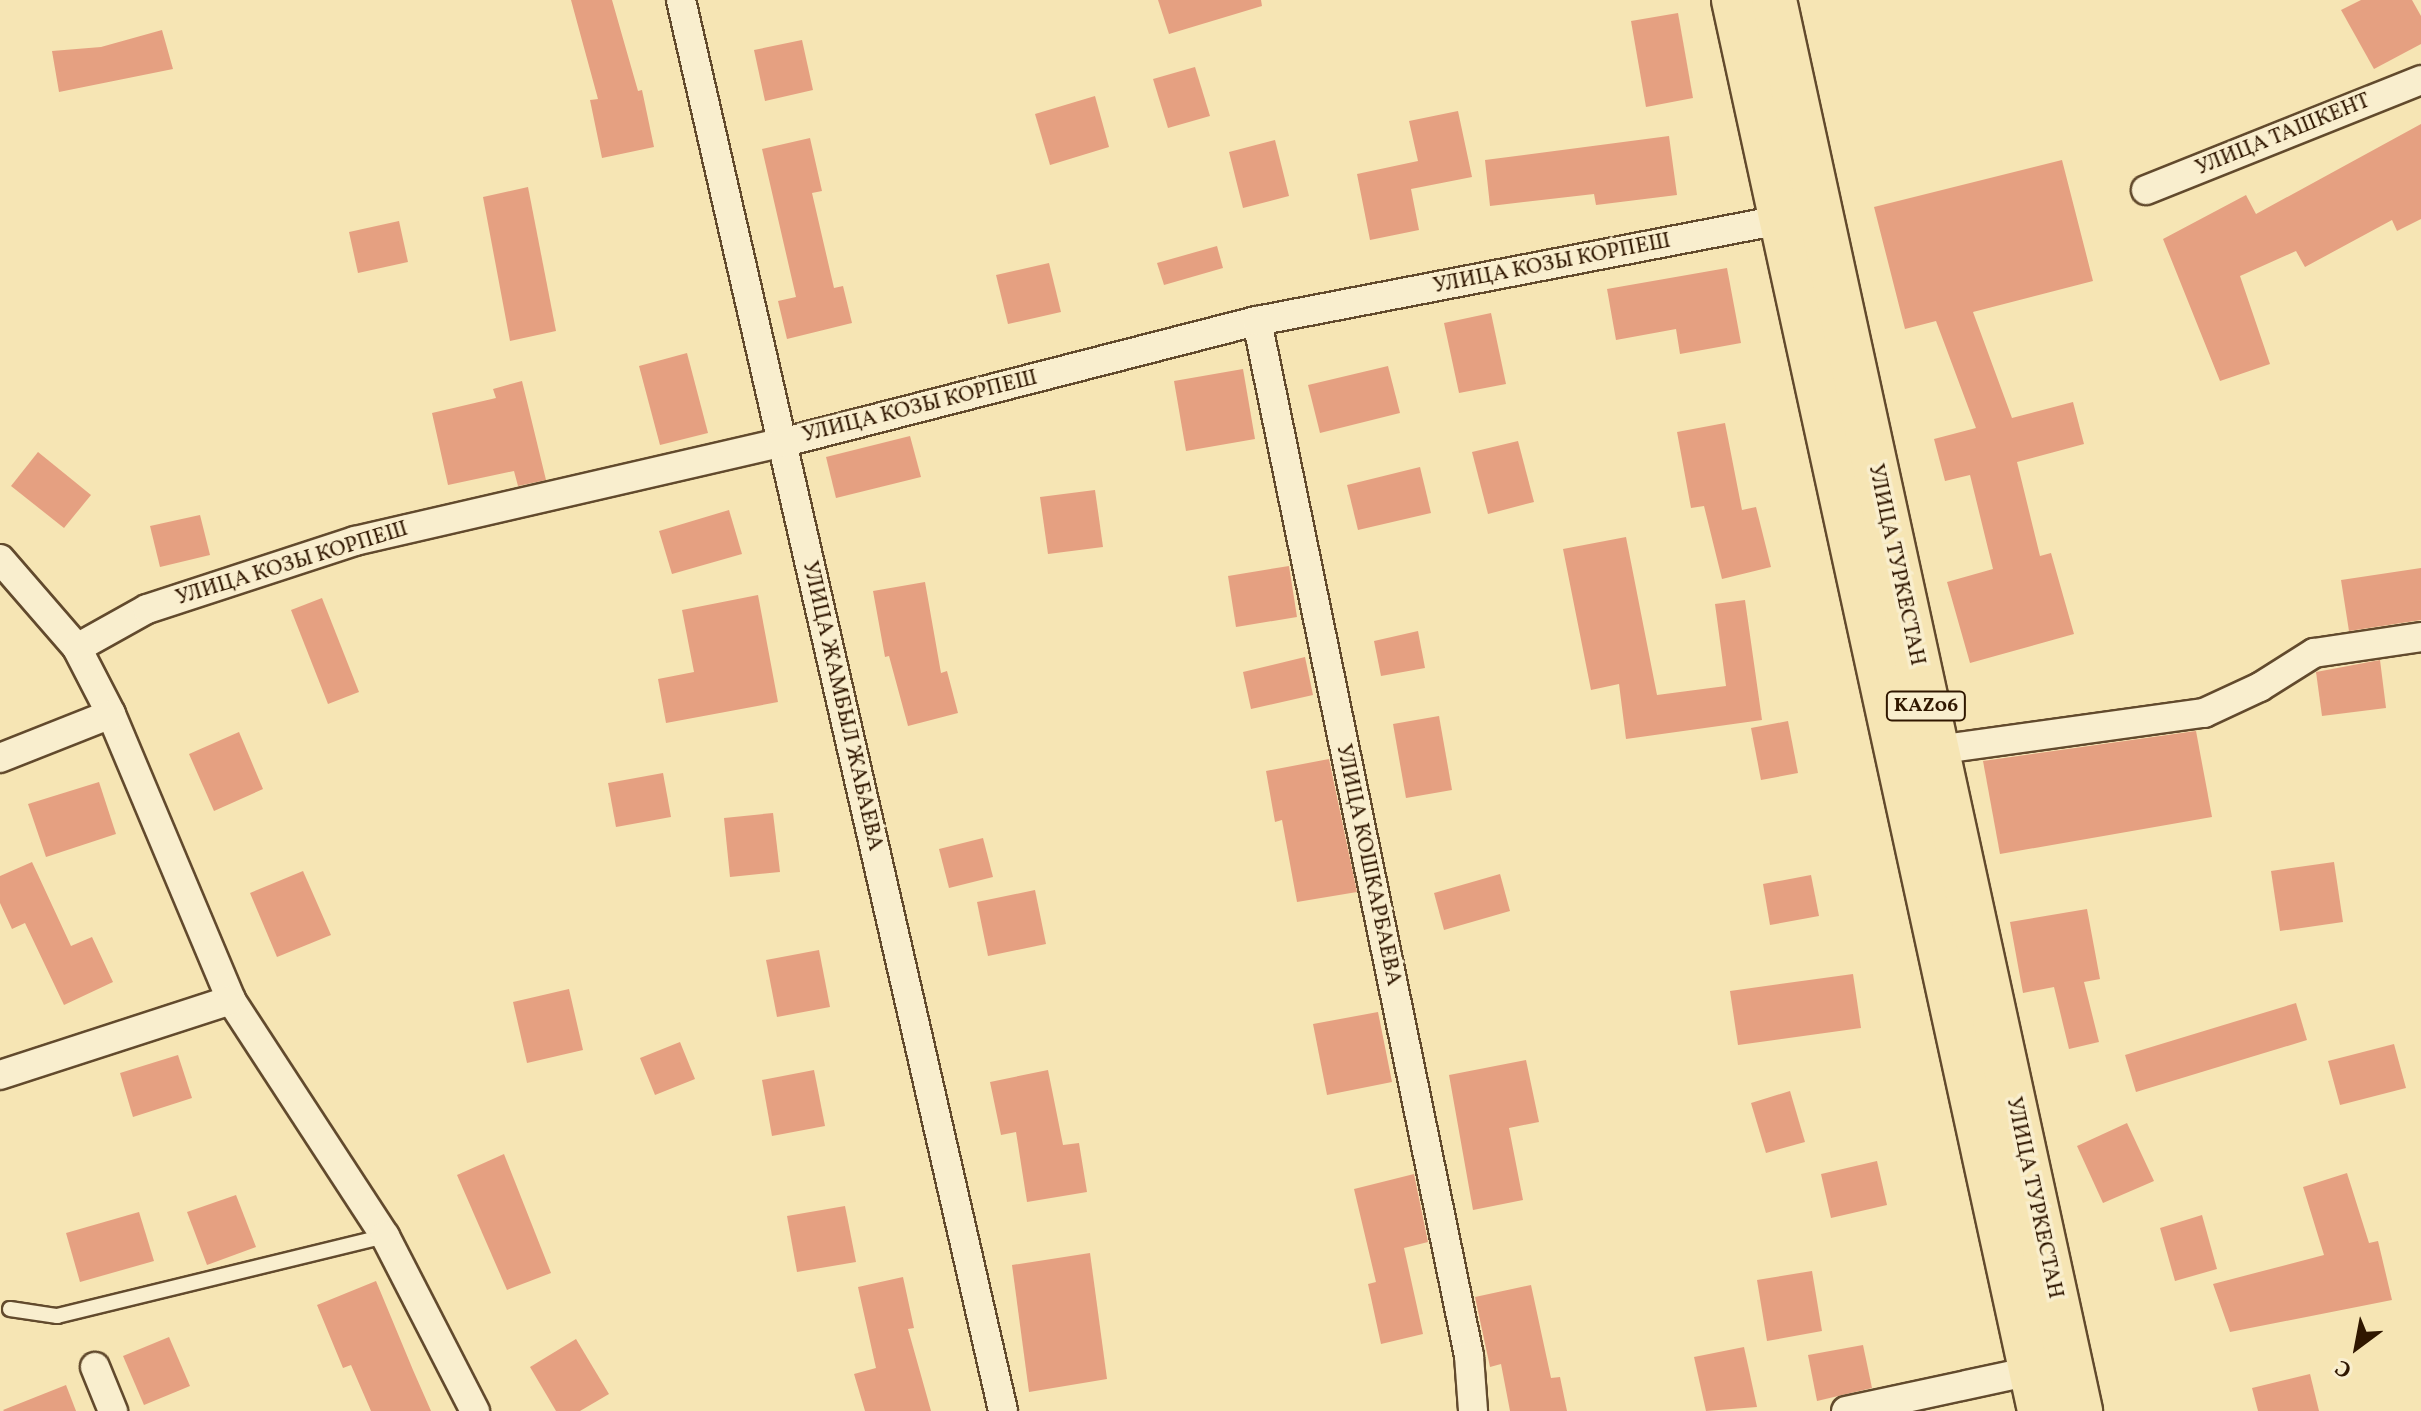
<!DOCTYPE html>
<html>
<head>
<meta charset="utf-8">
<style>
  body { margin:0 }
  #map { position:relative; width:2421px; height:1411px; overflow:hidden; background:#f6e5b4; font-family:Vollkorn,serif }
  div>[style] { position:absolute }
  .building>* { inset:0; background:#e5a081 }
  .roads { filter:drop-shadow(2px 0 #624a2d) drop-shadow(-2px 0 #624a2d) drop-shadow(0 2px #624a2d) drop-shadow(0 -2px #624a2d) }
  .lane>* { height:14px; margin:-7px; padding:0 7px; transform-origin:7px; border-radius:7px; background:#f9eece }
  .street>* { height:28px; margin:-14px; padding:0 14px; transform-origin:14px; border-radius:14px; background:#f9eece }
  .highway>* { height:44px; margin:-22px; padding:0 22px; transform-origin:22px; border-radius:22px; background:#f6e5b4 }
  span { translate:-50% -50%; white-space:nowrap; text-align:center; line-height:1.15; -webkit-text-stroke:7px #f9eece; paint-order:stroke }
  .shield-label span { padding:2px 6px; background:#f9eece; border:2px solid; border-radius:6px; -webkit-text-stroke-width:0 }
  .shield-label { font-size:20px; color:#301700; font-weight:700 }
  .street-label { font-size:22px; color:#301700 }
  .north { position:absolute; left:2317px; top:1307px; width:80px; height:80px; -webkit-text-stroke:6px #f9eece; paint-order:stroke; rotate:212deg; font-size:22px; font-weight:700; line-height:32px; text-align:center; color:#301700 }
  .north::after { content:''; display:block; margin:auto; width:28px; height:36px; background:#301700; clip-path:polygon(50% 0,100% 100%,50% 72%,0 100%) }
</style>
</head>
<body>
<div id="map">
  <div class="building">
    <i style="clip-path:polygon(571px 0,612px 0,638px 91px,642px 90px,654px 147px,602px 158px,590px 100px,598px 99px)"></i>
    <i style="clip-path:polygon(1158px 0,1261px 0,1262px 6px,1169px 34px)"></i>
    <i style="clip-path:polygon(2361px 0,2412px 0,2421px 16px,2421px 44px,2374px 69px,2341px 10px)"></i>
    <i style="clip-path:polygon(1678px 13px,1693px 98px,1646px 107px,1631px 21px)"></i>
    <i style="clip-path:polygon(162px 30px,173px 69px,59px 92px,52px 51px,101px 47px)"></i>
    <i style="clip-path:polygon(802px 40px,813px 90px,765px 101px,754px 50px)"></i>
    <i style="clip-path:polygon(1195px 67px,1210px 116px,1168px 128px,1153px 79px)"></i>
    <i style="clip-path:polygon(1095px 96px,1109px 147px,1050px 165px,1035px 114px)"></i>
    <i style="clip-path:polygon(1458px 111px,1472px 177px,1411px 189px,1419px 230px,1370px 240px,1357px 174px,1418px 161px,1409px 121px)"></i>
    <i style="clip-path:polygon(2421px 124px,2421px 219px,2397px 231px,2392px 220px,2305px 267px,2296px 251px,2240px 276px,2270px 364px,2220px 381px,2163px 239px,2246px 195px,2256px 214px)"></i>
    <i style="clip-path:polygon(1669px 136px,1677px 195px,1596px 205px,1594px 194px,1490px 206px,1485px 160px)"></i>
    <i style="clip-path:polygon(810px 138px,822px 191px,812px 193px,834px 288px,843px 286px,852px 323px,787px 339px,778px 301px,796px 297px,762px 149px)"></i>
    <i style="clip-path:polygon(1275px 140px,1289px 196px,1243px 208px,1229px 152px)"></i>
    <i style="clip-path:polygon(2062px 160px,2093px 281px,1973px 312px,2012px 418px,2073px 402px,2084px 444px,2017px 462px,2040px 556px,2051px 553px,2074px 634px,1970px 663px,1947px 582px,1993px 569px,1970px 475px,1945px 481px,1934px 439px,1976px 428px,1936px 321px,1905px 329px,1874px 207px)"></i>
    <i style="clip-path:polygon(528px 187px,556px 331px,510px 341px,483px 197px)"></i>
    <i style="clip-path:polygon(399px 221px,408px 262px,358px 273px,349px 232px)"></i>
    <i style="clip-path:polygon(1217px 246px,1223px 268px,1164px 285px,1157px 263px)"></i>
    <i style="clip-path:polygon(1049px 263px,1061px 312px,1008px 324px,996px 275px)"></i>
    <i style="clip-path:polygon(1727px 268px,1741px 343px,1680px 354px,1676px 329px,1616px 340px,1607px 289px)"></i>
    <i style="clip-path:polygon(1491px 313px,1506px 384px,1459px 393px,1444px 323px)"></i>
    <i style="clip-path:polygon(687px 353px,708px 433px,660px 445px,639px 366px)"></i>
    <i style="clip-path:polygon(1388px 366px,1400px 413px,1320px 433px,1308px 385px)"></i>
    <i style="clip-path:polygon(1243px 369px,1255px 439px,1186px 451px,1174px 381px)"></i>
    <i style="clip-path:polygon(522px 381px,546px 480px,518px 486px,514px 471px,448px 485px,432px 413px,496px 398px,493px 389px)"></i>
    <i style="clip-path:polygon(1725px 423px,1742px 510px,1756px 507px,1771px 567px,1722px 579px,1704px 506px,1691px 508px,1677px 432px)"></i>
    <i style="clip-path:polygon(910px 436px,921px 477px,836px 498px,826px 457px)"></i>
    <i style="clip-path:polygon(1518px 441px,1534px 502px,1488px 514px,1472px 452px)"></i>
    <i style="clip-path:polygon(38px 452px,91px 495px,64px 528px,11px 486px)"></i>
    <i style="clip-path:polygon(1420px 467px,1431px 513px,1358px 530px,1347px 485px)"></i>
    <i style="clip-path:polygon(1095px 490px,1103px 547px,1048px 554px,1040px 497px)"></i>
    <i style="clip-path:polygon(729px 510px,742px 554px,672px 574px,659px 531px)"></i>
    <i style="clip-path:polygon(200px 515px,210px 555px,160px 567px,150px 526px)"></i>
    <i style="clip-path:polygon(1626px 537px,1657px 695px,1726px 686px,1715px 604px,1745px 600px,1762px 720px,1626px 739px,1619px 684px,1591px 690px,1563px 549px)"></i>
    <i style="clip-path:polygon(1289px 566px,1297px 617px,1236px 627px,1228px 576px)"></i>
    <i style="clip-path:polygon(2421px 568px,2421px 620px,2349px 631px,2341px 580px)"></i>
    <i style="clip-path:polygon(925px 582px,941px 673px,947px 671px,958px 713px,908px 726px,889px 656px,885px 657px,873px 591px)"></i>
    <i style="clip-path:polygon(758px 595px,778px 702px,666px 723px,658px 679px,694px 672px,682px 610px)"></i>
    <i style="clip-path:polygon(322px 598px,359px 692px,328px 704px,291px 610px)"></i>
    <i style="clip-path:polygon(1418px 631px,1425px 668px,1381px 676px,1374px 641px)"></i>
    <i style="clip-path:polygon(1305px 657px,1313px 695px,1251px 709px,1243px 672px)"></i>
    <i style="clip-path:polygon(2380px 660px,2386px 708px,2322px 716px,2316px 672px)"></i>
    <i style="clip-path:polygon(1439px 716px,1452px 790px,1406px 798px,1393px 724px)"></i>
    <i style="clip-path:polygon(1788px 721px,1798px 773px,1761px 780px,1751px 728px)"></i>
    <i style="clip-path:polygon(2196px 731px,2212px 817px,2000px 854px,1983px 761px)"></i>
    <i style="clip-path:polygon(239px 732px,263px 789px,214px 811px,189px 754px)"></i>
    <i style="clip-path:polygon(1329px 759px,1357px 892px,1297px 902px,1282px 820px,1275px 822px,1266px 771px)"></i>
    <i style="clip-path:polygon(663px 773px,671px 817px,616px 827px,608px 783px)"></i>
    <i style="clip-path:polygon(99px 782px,116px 834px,46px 857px,28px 804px)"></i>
    <i style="clip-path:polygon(773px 813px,780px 872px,730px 877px,724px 818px)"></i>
    <i style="clip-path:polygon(983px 838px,993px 877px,949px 888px,939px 849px)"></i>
    <i style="clip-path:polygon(32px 862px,71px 946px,92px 937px,113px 982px,64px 1005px,25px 923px,12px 929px,0 903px,0 876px)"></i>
    <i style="clip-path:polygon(2334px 862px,2343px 922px,2280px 931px,2271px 871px)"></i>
    <i style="clip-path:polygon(303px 871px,331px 935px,277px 957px,250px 893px)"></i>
    <i style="clip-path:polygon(1500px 874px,1510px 911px,1444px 930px,1434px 893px)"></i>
    <i style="clip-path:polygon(1811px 875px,1819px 916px,1770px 925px,1763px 884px)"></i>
    <i style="clip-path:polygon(1035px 890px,1046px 944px,988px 956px,977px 902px)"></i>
    <i style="clip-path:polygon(2087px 909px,2100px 979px,2084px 982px,2099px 1042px,2069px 1049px,2054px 987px,2023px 993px,2010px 922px)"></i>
    <i style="clip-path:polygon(819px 950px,830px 1007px,777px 1017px,766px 960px)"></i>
    <i style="clip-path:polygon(1853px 974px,1861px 1028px,1738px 1045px,1730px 991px)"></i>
    <i style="clip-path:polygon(569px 989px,583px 1050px,527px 1063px,513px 1002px)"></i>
    <i style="clip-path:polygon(2296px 1003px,2307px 1040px,2136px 1092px,2125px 1055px)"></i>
    <i style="clip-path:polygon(1378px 1012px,1392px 1082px,1327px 1095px,1313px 1024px)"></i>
    <i style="clip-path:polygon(680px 1042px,695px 1079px,655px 1095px,640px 1058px)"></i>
    <i style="clip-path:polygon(2394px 1044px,2406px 1088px,2340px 1105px,2328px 1061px)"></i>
    <i style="clip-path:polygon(178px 1055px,192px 1098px,133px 1117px,120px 1073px)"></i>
    <i style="clip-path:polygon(1526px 1060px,1539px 1122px,1509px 1128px,1523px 1200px,1473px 1210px,1449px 1075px)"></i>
    <i style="clip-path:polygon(814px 1070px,825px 1126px,772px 1136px,762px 1080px)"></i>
    <i style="clip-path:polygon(1048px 1070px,1063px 1145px,1079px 1143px,1087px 1192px,1027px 1202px,1016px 1132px,1001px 1135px,990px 1082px)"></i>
    <i style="clip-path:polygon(1790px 1091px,1805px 1142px,1766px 1153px,1751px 1103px)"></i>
    <i style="clip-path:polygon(2127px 1123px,2154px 1181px,2103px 1203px,2077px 1146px)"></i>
    <i style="clip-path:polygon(504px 1154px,551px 1273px,507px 1290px,457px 1175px)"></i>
    <i style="clip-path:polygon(1877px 1161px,1887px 1205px,1831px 1218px,1821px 1174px)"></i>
    <i style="clip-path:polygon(2347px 1173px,2369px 1243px,2378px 1241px,2392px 1300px,2230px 1332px,2213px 1284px,2324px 1255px,2303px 1187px)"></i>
    <i style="clip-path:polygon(1414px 1174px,1428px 1242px,1404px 1248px,1423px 1334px,1381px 1344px,1368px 1284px,1376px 1282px,1354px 1189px)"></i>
    <i style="clip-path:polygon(236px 1195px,256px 1247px,207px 1265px,187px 1212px)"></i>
    <i style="clip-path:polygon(845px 1206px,856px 1262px,797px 1272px,787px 1216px)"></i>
    <i style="clip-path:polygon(139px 1212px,154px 1261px,80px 1282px,66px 1233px)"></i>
    <i style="clip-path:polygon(2202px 1215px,2217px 1269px,2175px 1281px,2160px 1228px)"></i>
    <i style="clip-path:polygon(1090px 1253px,1107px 1379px,1029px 1392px,1012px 1265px)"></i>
    <i style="clip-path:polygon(1812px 1271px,1822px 1331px,1767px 1341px,1757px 1280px)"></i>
    <i style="clip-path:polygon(903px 1277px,914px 1328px,908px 1329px,931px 1411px,865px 1411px,854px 1374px,876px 1368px,858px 1287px)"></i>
    <i style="clip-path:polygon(376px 1281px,413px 1370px,431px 1411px,371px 1411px,351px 1365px,343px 1368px,317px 1305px)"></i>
    <i style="clip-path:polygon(1531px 1285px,1551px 1378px,1560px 1377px,1567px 1411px,1510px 1411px,1501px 1364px,1490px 1367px,1475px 1297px)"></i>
    <i style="clip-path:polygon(169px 1337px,190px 1386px,144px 1405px,123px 1356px)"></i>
    <i style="clip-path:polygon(576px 1339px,609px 1394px,580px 1411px,556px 1411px,530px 1367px)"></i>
    <i style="clip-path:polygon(1863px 1345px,1872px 1388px,1817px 1401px,1808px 1355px)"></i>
    <i style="clip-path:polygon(1744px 1347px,1757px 1407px,1706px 1411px,1694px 1357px)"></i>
    <i style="clip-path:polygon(2310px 1374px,2319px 1411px,2258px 1411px,2252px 1388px)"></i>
    <i style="clip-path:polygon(66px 1385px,76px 1411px,4px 1411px,3px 1410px)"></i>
  </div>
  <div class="roads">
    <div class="lane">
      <i style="left:10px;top:1309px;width:48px;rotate:8.5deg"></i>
      <i style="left:57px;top:1316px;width:338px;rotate:-13.7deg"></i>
    </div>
    <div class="street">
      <i style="left:681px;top:0;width:1447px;rotate:77.14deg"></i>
      <i style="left:2146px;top:190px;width:296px;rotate:-21.8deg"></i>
      <i style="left:1257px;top:321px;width:1056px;rotate:78.42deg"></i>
      <i style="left:1469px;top:1356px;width:55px;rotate:85.8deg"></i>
      <i style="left:0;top:559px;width:118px;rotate:49.1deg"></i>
      <i style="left:77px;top:648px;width:74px;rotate:62.7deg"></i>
      <i style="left:111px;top:714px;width:310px;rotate:67.2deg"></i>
      <i style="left:231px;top:1000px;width:282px;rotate:56.9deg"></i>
      <i style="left:385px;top:1236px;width:197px;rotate:62.8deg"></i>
      <i style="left:77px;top:648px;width:80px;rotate:-29.1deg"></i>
      <i style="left:147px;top:609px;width:219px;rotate:-18.1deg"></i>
      <i style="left:355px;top:541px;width:437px;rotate:-13deg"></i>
      <i style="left:781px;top:443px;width:491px;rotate:-14.4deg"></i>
      <i style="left:1257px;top:321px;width:533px;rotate:-10.93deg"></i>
      <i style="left:1936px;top:750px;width:271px;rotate:-7.9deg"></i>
      <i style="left:2204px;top:713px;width:62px;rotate:-24.9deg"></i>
      <i style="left:2260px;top:687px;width:64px;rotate:-32.2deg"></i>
      <i style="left:2314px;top:653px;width:108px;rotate:-8.5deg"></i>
      <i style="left:0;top:758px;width:119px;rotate:-21.6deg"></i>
      <i style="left:0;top:1075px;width:243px;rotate:-18deg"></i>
      <i style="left:95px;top:1367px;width:48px;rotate:67.8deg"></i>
      <i style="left:1846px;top:1411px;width:189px;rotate:-12.2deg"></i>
    </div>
    <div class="highway">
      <i style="left:1734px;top:0;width:1444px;rotate:77.76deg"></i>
      <i style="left:1774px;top:0;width:1444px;rotate:77.76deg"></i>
    </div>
  </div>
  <div class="shield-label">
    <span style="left:1926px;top:706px">KАZ06</span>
  </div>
  <div class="street-label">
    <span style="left:2283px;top:135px;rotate:-22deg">УЛИЦА ТАШКЕНТ</span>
    <span style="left:1552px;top:264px;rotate:-11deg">УЛИЦА КОЗЫ КОРПЕШ</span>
    <span style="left:920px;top:407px;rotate:-14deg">УЛИЦА КОЗЫ КОРПЕШ</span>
    <span style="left:292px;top:564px;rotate:-17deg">УЛИЦА КОЗЫ КОРПЕШ</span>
    <span style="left:1896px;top:565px;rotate:78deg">УЛИЦА ТУРКЕСТАН</span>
    <span style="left:842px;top:706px;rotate:77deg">УЛИЦА ЖАМБЫЛ ЖАБАЕВА</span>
    <span style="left:1368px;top:865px;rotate:78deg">УЛИЦА КОШКАРБАЕВА</span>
    <span style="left:2034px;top:1198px;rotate:78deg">УЛИЦА ТУРКЕСТАН</span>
  </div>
  <div class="north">С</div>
</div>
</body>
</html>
